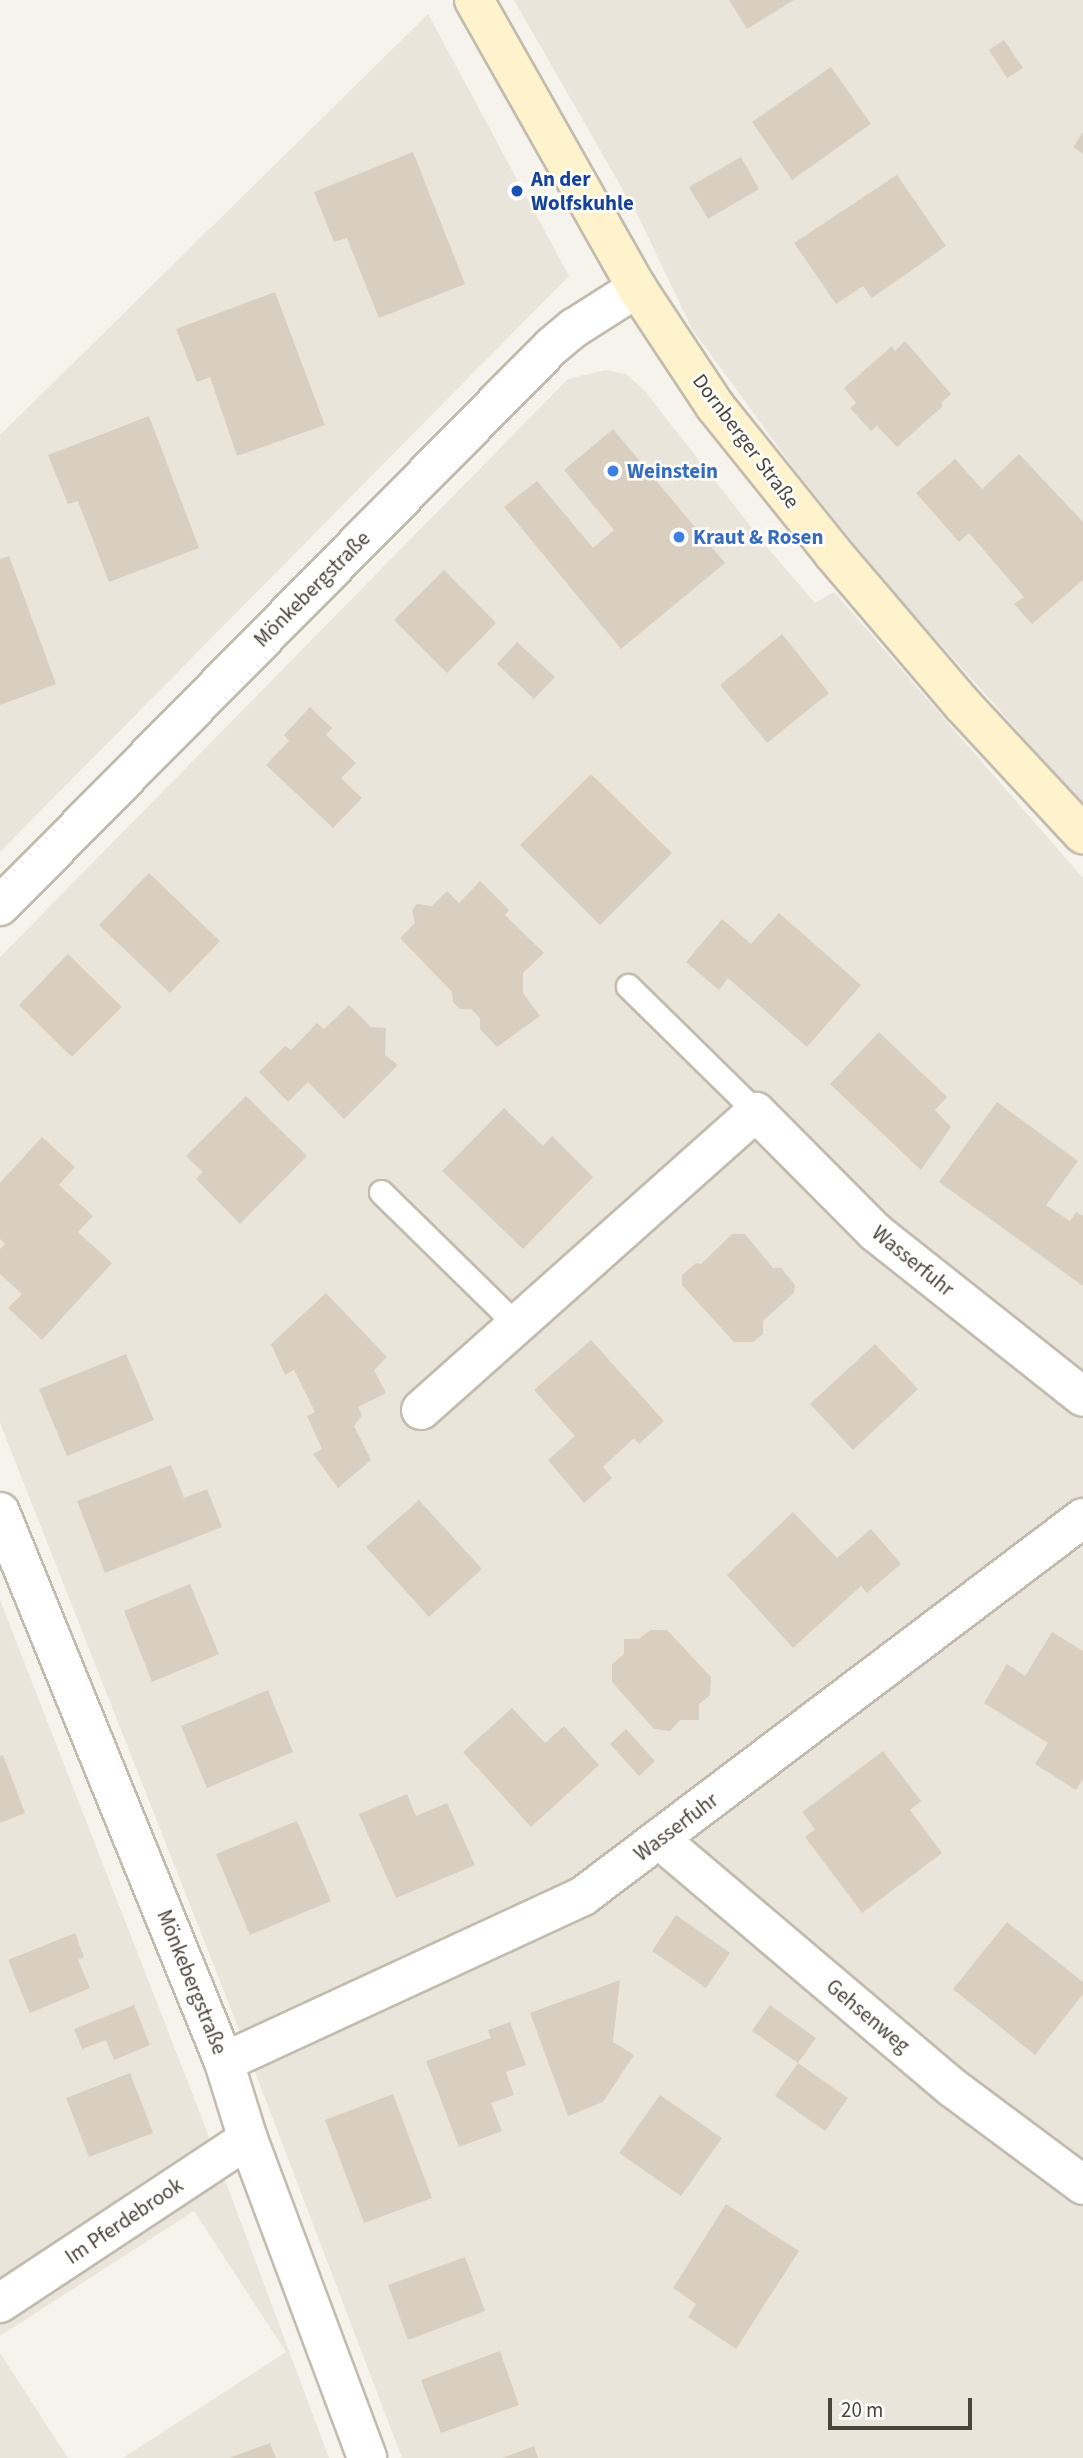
<!DOCTYPE html>
<html>
<head>
<meta charset="utf-8">
<style>
  body { margin:0 }
  #map { position:relative; width:1083px; height:2458px; overflow:hidden; background:#f6f3ec; font-family:"Source Sans 3",sans-serif }
  div>[style] { position:absolute }
  .residential>* { inset:0; background:#eae5da }
  .building>* { inset:0; background:#d8cfc1 }
  .roads { filter:drop-shadow(2px 0 #c2bbae) drop-shadow(-2px 0 #c2bbae) drop-shadow(0 2px #c2bbae) drop-shadow(0 -2px #c2bbae) }
  .service>* { height:23px; margin:-11.5px; padding:0 11.5px; transform-origin:11.5px; border-radius:11.5px; background:#fff }
  .minor>* { height:38px; margin:-19px; padding:0 19px; transform-origin:19px; border-radius:19px; background:#fff }
  .secondary>* { height:38px; margin:-19px; padding:0 19px; transform-origin:19px; border-radius:19px; background:#fff3cd }
  .dots>* { width:19px; height:19px; translate:-50% -50%; box-sizing:border-box; border:4px solid #fff; border-radius:50% }
  span { translate:-50% -50%; white-space:nowrap; text-align:center; line-height:1.15; -webkit-text-stroke:5px #fff; paint-order:stroke }
  .transit-label { font-size:21px; color:#164399; font-weight:700 }
  .left { translate:0 -50%; text-align:left }
  .street-label { font-size:21px; color:#4b4439 }
  .shop-label { font-size:21px; color:#366cbe; font-weight:700 }
  .scale { position:absolute; left:828px; top:2398px; width:144px; height:32px; box-sizing:border-box; border:4px solid #4b4439; border-top:0; padding-left:9px; font-size:21px; line-height:24px; white-space:nowrap; color:#4b4439; -webkit-text-stroke:5px #fff; paint-order:stroke }
</style>
</head>
<body>
<div id="map">
  <div class="residential">
    <i style="clip-path:polygon(514px 0,1083px 0,1083px 804px,885px 582px,795px 470px,692px 329px,639px 218px)"></i>
    <i style="clip-path:polygon(428px 14px,569px 276px,0 852px,0 435px)"></i>
    <i style="clip-path:polygon(606px 370px,626px 374px,644px 390px,766px 546px,815px 603px,834px 592px,1083px 878px,1083px 2458px,402px 2458px,233px 2014px,0 1423px,0 957px,568px 379px)"></i>
    <i style="clip-path:polygon(0 1600px,203px 2121px,329px 2458px,123px 2458px,286px 2352px,194px 2211px,0 2336px)"></i>
    <i style="clip-path:polygon(0 2353px,68px 2458px,0 2458px)"></i>
  </div>
  <div class="building">
    <i style="clip-path:polygon(729px 0,794px 0,747px 29px)"></i>
    <i style="clip-path:polygon(1004px 40px,1023px 68px,1007px 78px,989px 50px)"></i>
    <i style="clip-path:polygon(831px 67px,871px 124px,792px 180px,752px 122px)"></i>
    <i style="clip-path:polygon(1083px 132px,1083px 154px,1073px 147px)"></i>
    <i style="clip-path:polygon(413px 152px,465px 284px,379px 318px,347px 238px,334px 242px,314px 192px)"></i>
    <i style="clip-path:polygon(741px 157px,759px 189px,708px 219px,689px 187px)"></i>
    <i style="clip-path:polygon(897px 175px,946px 246px,872px 298px,863px 286px,836px 304px,794px 243px)"></i>
    <i style="clip-path:polygon(275px 292px,325px 425px,237px 456px,210px 377px,197px 382px,176px 329px)"></i>
    <i style="clip-path:polygon(905px 341px,951px 394px,941px 403px,943px 406px,897px 447px,877px 426px,871px 431px,850px 408px,856px 403px,844px 388px,892px 346px,895px 351px)"></i>
    <i style="clip-path:polygon(149px 416px,199px 548px,109px 582px,78px 501px,68px 504px,48px 455px)"></i>
    <i style="clip-path:polygon(613px 429px,725px 563px,621px 649px,504px 507px,537px 481px,593px 548px,614px 530px,564px 470px)"></i>
    <i style="clip-path:polygon(1019px 454px,1083px 522px,1083px 580px,1032px 624px,1014px 604px,1024px 597px,969px 533px,959px 542px,916px 493px,955px 459px,982px 489px)"></i>
    <i style="clip-path:polygon(9px 556px,56px 684px,0 705px,0 559px)"></i>
    <i style="clip-path:polygon(444px 570px,496px 623px,447px 673px,394px 620px)"></i>
    <i style="clip-path:polygon(782px 634px,829px 693px,767px 743px,720px 685px)"></i>
    <i style="clip-path:polygon(517px 642px,555px 677px,534px 699px,497px 664px)"></i>
    <i style="clip-path:polygon(310px 707px,332px 728px,326px 735px,356px 763px,341px 778px,362px 798px,333px 828px,266px 765px,289px 741px,284px 735px)"></i>
    <i style="clip-path:polygon(591px 774px,672px 853px,600px 925px,520px 845px)"></i>
    <i style="clip-path:polygon(149px 873px,220px 941px,170px 993px,99px 925px)"></i>
    <i style="clip-path:polygon(480px 881px,509px 910px,505px 915px,544px 953px,523px 973px,523px 993px,540px 1016px,497px 1047px,480px 1029px,480px 1018px,471px 1009px,460px 1009px,453px 1002px,452px 992px,400px 938px,415px 923px,412px 910px,417px 904px,432px 906px,447px 891px,459px 903px)"></i>
    <i style="clip-path:polygon(779px 913px,861px 985px,807px 1047px,728px 978px,719px 990px,686px 962px,722px 919px,751px 944px)"></i>
    <i style="clip-path:polygon(68px 954px,122px 1007px,72px 1057px,19px 1005px)"></i>
    <i style="clip-path:polygon(349px 1005px,371px 1027px,386px 1028px,385px 1055px,398px 1065px,344px 1119px,308px 1082px,288px 1102px,259px 1072px,285px 1046px,291px 1050px,317px 1023px,324px 1029px)"></i>
    <i style="clip-path:polygon(879px 1032px,947px 1097px,935px 1110px,951px 1127px,921px 1170px,830px 1084px)"></i>
    <i style="clip-path:polygon(246px 1096px,307px 1156px,240px 1224px,196px 1179px,203px 1172px,186px 1156px)"></i>
    <i style="clip-path:polygon(997px 1102px,1078px 1161px,1046px 1205px,1070px 1221px,1076px 1212px,1083px 1216px,1083px 1286px,939px 1182px)"></i>
    <i style="clip-path:polygon(504px 1108px,543px 1146px,552px 1136px,593px 1177px,523px 1249px,442px 1171px)"></i>
    <i style="clip-path:polygon(42px 1137px,75px 1167px,59px 1185px,93px 1216px,78px 1232px,112px 1263px,42px 1340px,8px 1308px,22px 1294px,0 1274px,0 1249px,5px 1244px,0 1239px,0 1183px)"></i>
    <i style="clip-path:polygon(732px 1234px,745px 1234px,773px 1268px,781px 1268px,795px 1285px,794px 1293px,763px 1321px,763px 1334px,753px 1342px,734px 1342px,682px 1285px,682px 1275px,696px 1263px,701px 1264px)"></i>
    <i style="clip-path:polygon(326px 1293px,387px 1357px,374px 1370px,386px 1393px,358px 1407px,362px 1415px,354px 1426px,371px 1460px,338px 1488px,313px 1454px,322px 1449px,307px 1416px,315px 1412px,294px 1370px,285px 1375px,271px 1344px)"></i>
    <i style="clip-path:polygon(591px 1340px,664px 1421px,639px 1444px,634px 1438px,603px 1467px,612px 1478px,584px 1503px,548px 1460px,575px 1436px,534px 1390px)"></i>
    <i style="clip-path:polygon(875px 1344px,918px 1389px,853px 1450px,810px 1404px)"></i>
    <i style="clip-path:polygon(126px 1354px,154px 1420px,67px 1456px,39px 1389px)"></i>
    <i style="clip-path:polygon(171px 1465px,184px 1498px,207px 1489px,222px 1527px,105px 1573px,77px 1501px)"></i>
    <i style="clip-path:polygon(419px 1500px,482px 1569px,429px 1617px,366px 1547px)"></i>
    <i style="clip-path:polygon(793px 1512px,837px 1558px,871px 1529px,901px 1564px,867px 1593px,861px 1586px,793px 1648px,727px 1575px)"></i>
    <i style="clip-path:polygon(190px 1584px,219px 1654px,152px 1682px,124px 1611px)"></i>
    <i style="clip-path:polygon(650px 1630px,667px 1630px,711px 1677px,710px 1695px,699px 1704px,699px 1720px,680px 1720px,670px 1731px,654px 1729px,612px 1682px,612px 1664px,624px 1654px,624px 1639px,639px 1639px)"></i>
    <i style="clip-path:polygon(1052px 1632px,1083px 1651px,1083px 1779px,1076px 1790px,1035px 1764px,1048px 1743px,984px 1703px,1007px 1664px,1025px 1676px)"></i>
    <i style="clip-path:polygon(268px 1690px,293px 1752px,207px 1788px,181px 1726px)"></i>
    <i style="clip-path:polygon(512px 1708px,545px 1743px,564px 1726px,599px 1765px,531px 1827px,463px 1752px)"></i>
    <i style="clip-path:polygon(626px 1729px,655px 1761px,639px 1776px,610px 1744px)"></i>
    <i style="clip-path:polygon(883px 1751px,921px 1801px,910px 1810px,942px 1853px,862px 1913px,805px 1837px,815px 1829px,802px 1812px)"></i>
    <i style="clip-path:polygon(3px 1755px,25px 1813px,0 1823px,0 1756px)"></i>
    <i style="clip-path:polygon(407px 1794px,416px 1816px,447px 1803px,475px 1865px,396px 1898px,359px 1814px)"></i>
    <i style="clip-path:polygon(297px 1821px,331px 1901px,250px 1935px,216px 1854px)"></i>
    <i style="clip-path:polygon(676px 1915px,730px 1953px,706px 1988px,652px 1951px)"></i>
    <i style="clip-path:polygon(1007px 1922px,1083px 1982px,1083px 1994px,1035px 2055px,953px 1989px)"></i>
    <i style="clip-path:polygon(75px 1933px,84px 1957px,78px 1960px,90px 1988px,30px 2013px,8px 1960px)"></i>
    <i style="clip-path:polygon(620px 1980px,613px 2042px,634px 2055px,603px 2102px,568px 2116px,530px 2013px)"></i>
    <i style="clip-path:polygon(134px 2005px,150px 2045px,114px 2060px,106px 2040px,82px 2049px,74px 2029px)"></i>
    <i style="clip-path:polygon(770px 2005px,816px 2038px,798px 2063px,848px 2098px,825px 2131px,775px 2096px,798px 2063px,752px 2031px)"></i>
    <i style="clip-path:polygon(510px 2022px,526px 2065px,506px 2072px,514px 2095px,491px 2103px,502px 2131px,459px 2147px,426px 2061px,491px 2038px,488px 2030px)"></i>
    <i style="clip-path:polygon(130px 2073px,153px 2133px,89px 2157px,66px 2098px)"></i>
    <i style="clip-path:polygon(393px 2094px,432px 2198px,364px 2223px,325px 2120px)"></i>
    <i style="clip-path:polygon(660px 2095px,722px 2138px,681px 2196px,619px 2153px)"></i>
    <i style="clip-path:polygon(726px 2204px,799px 2251px,736px 2349px,688px 2317px,696px 2304px,673px 2288px)"></i>
    <i style="clip-path:polygon(465px 2257px,485px 2311px,408px 2340px,388px 2285px)"></i>
    <i style="clip-path:polygon(500px 2351px,519px 2405px,441px 2433px,421px 2380px)"></i>
    <i style="clip-path:polygon(270px 2443px,276px 2458px,229px 2458px)"></i>
    <i style="clip-path:polygon(534px 2446px,538px 2458px,503px 2458px)"></i>
  </div>
  <div class="roads">
    <div class="service">
      <i style="left:628px;top:986px;width:180px;rotate:44.5deg"></i>
      <i style="left:381px;top:1192px;width:189px;rotate:44.4deg"></i>
    </div>
    <div class="minor">
      <i style="left:0;top:906px;width:785px;rotate:-45.41deg"></i>
      <i style="left:551px;top:347px;width:30px;rotate:-40deg"></i>
      <i style="left:574px;top:328px;width:75px;rotate:-32.4deg"></i>
      <i style="left:421px;top:1410px;width:448px;rotate:-41.7deg"></i>
      <i style="left:756px;top:1112px;width:169px;rotate:45.2deg"></i>
      <i style="left:875px;top:1232px;width:265px;rotate:38.4deg"></i>
      <i style="left:0;top:1512px;width:594px;rotate:67.84deg"></i>
      <i style="left:224px;top:2062px;width:81px;rotate:72.7deg"></i>
      <i style="left:248px;top:2139px;width:340px;rotate:69.5deg"></i>
      <i style="left:659px;top:1839px;width:385px;rotate:40.3deg"></i>
      <i style="left:953px;top:2088px;width:162px;rotate:36.7deg"></i>
      <i style="left:224px;top:2062px;width:396px;rotate:-24.8deg"></i>
      <i style="left:583px;top:1896px;width:627px;rotate:-37.09deg"></i>
      <i style="left:0;top:2303px;width:297px;rotate:-33.5deg"></i>
    </div>
    <div class="secondary">
      <i style="left:474px;top:0;width:331px;rotate:60.5deg"></i>
      <i style="left:637px;top:288px;width:141px;rotate:56.5deg"></i>
      <i style="left:715px;top:406px;width:189px;rotate:51.2deg"></i>
      <i style="left:833px;top:553px;width:199px;rotate:49.5deg"></i>
      <i style="left:962px;top:704px;width:178px;rotate:47.1deg"></i>
    </div>
  </div>
  <div class="dots">
    <i style="left:517px;top:191px;background:#1a4fb4"></i>
    <i style="left:613px;top:471px;background:#3f7fe0"></i>
    <i style="left:679px;top:537px;background:#3f7fe0"></i>
  </div>
  <div class="transit-label">
    <span class="left" style="left:531px;top:191px">An der<br>Wolfskuhle</span>
  </div>
  <div class="street-label">
    <span style="left:746px;top:441px;rotate:53deg">Dornberger Straße</span>
    <span style="left:312px;top:589px;rotate:-45deg">Mönkebergstraße</span>
    <span style="left:913px;top:1261px;rotate:39deg">Wasserfuhr</span>
    <span style="left:676px;top:1827px;rotate:-37deg">Wasserfuhr</span>
    <span style="left:192px;top:1982px;rotate:68deg">Mönkebergstraße</span>
    <span style="left:868px;top:2016px;rotate:40deg">Gehsenweg</span>
    <span style="left:124px;top:2221px;rotate:-34deg">Im Pferdebrook</span>
  </div>
  <div class="shop-label">
    <span class="left" style="left:627px;top:471px">Weinstein</span>
    <span class="left" style="left:693px;top:537px">Kraut &amp; Rosen</span>
  </div>
  <div class="scale">20 m</div>
</div>
</body>
</html>
